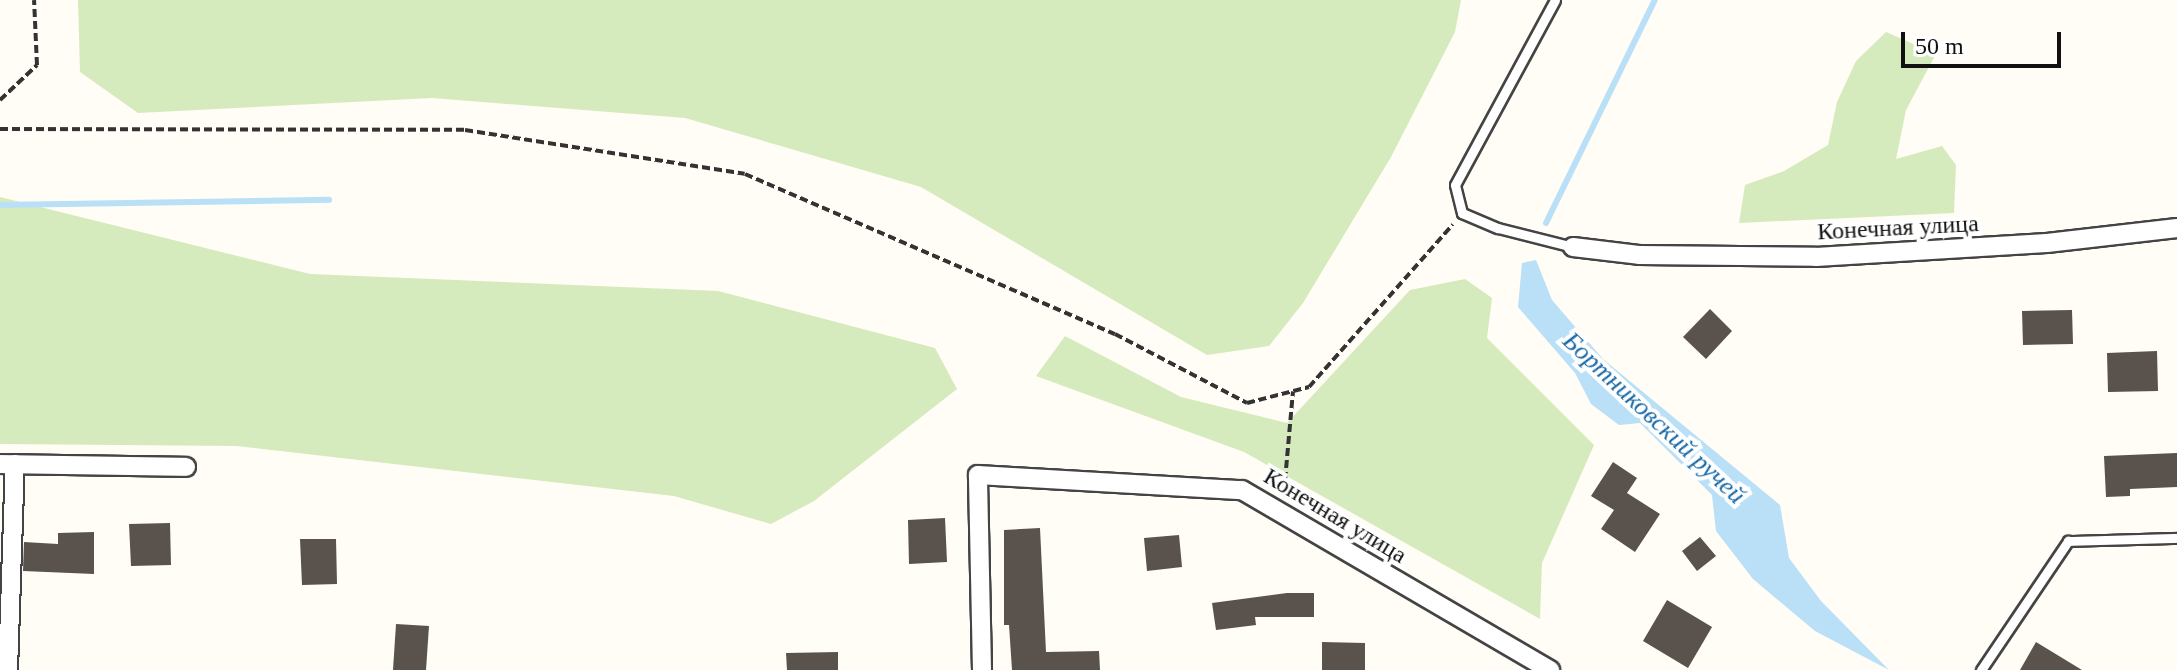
<!DOCTYPE html>
<html>
<head>
<meta charset="utf-8">
<style>
  body { margin:0 }
  #map { position:relative; width:2177px; height:670px; overflow:hidden; background:#fffdf5; font-family:"Times New Roman",serif }
  div>[style] { position:absolute }
  .green>* { inset:0; background:#d5ebbd }
  .water>* { inset:0; background:#b9e0f7 }
  .stream>* { height:6px; margin:-3px; padding:0 3px; transform-origin:3px; border-radius:3px; background:#b9e0f7 }
  .building>* { inset:0; background:#5a524d }
  .path>* { height:4px; margin-top:-2px; transform-origin:0; background:repeating-linear-gradient(90deg,#333 0 8px,transparent 0 12px) }
  .roads { filter:drop-shadow(2px 0 #444) drop-shadow(-2px 0 #444) drop-shadow(0 2px #444) drop-shadow(0 -2px #444) }
  .lane>* { height:9px; margin:-4.5px; padding:0 4.5px; transform-origin:4.5px; border-radius:4.5px; background:#fff }
  .street>* { height:18px; margin:-9px; padding:0 9px; transform-origin:9px; border-radius:9px; background:#fff }
  span { translate:-50% -50%; white-space:nowrap; text-align:center; line-height:1.15; -webkit-text-stroke:8px #fff; paint-order:stroke }
  .street-label { font-size:24px; color:#111 }
  .water-label { font-size:26px; color:#1768a6; font-style:italic }
  .scale { position:absolute; left:1901px; top:32px; width:160px; height:36px; box-sizing:border-box; border:4px solid #111; border-top:0; padding-left:10px; font-size:24px; line-height:28px; white-space:nowrap; color:#111; -webkit-text-stroke:6px #fff; paint-order:stroke }
</style>
</head>
<body>
<div id="map">
  <div class="green">
    <i style="clip-path:polygon(78px 0,1461px 0,1455px 32px,1391px 157px,1303px 303px,1269px 346px,1207px 355px,921px 187px,685px 118px,432px 98px,138px 113px,80px 72px)"></i>
    <i style="clip-path:polygon(1886px 32px,1936px 54px,1906px 110px,1896px 159px,1942px 146px,1956px 165px,1954px 213px,1739px 223px,1745px 185px,1784px 171px,1828px 145px,1837px 102px,1856px 61px)"></i>
    <i style="clip-path:polygon(0 197px,310px 274px,718px 291px,935px 348px,957px 389px,814px 501px,771px 524px,674px 496px,237px 446px,0 444px)"></i>
    <i style="clip-path:polygon(1465px 279px,1492px 298px,1487px 338px,1594px 445px,1542px 563px,1540px 619px,1244px 452px,1036px 376px,1065px 336px,1181px 397px,1287px 423px,1410px 290px)"></i>
  </div>
  <div class="water">
    <i style="clip-path:polygon(1536px 260px,1552px 300px,1603px 359px,1780px 505px,1789px 558px,1821px 601px,1889px 670px,1815px 631px,1753px 579px,1716px 531px,1712px 495px,1640px 423px,1619px 425px,1591px 404px,1575px 373px,1518px 307px,1522px 263px)"></i>
  </div>
  <div class="stream">
    <i style="left:0;top:205px;width:329px;rotate:-0.9deg"></i>
    <i style="left:1546px;top:223px;width:248px;rotate:-64deg"></i>
  </div>
  <div class="building">
    <i style="clip-path:polygon(1710px 309px,1732px 331px,1706px 359px,1683px 337px)"></i>
    <i style="clip-path:polygon(2072px 310px,2073px 344px,2023px 345px,2022px 311px)"></i>
    <i style="clip-path:polygon(2157px 351px,2158px 391px,2108px 392px,2107px 353px)"></i>
    <i style="clip-path:polygon(2177px 453px,2177px 487px,2130px 489px,2130px 496px,2106px 497px,2104px 456px)"></i>
    <i style="clip-path:polygon(1613px 462px,1637px 478px,1627px 493px,1660px 514px,1635px 552px,1601px 529px,1614px 510px,1591px 496px)"></i>
    <i style="clip-path:polygon(945px 518px,947px 562px,909px 564px,908px 520px)"></i>
    <i style="clip-path:polygon(170px 523px,171px 565px,131px 566px,129px 524px)"></i>
    <i style="clip-path:polygon(1040px 528px,1046px 652px,1099px 651px,1100px 670px,1012px 670px,1009px 625px,1004px 625px,1004px 530px)"></i>
    <i style="clip-path:polygon(94px 532px,94px 574px,23px 571px,24px 542px,58px 544px,58px 533px)"></i>
    <i style="clip-path:polygon(1179px 535px,1182px 567px,1147px 571px,1144px 538px)"></i>
    <i style="clip-path:polygon(1700px 537px,1716px 556px,1697px 571px,1682px 551px)"></i>
    <i style="clip-path:polygon(300px 539px,336px 539px,337px 584px,302px 585px)"></i>
    <i style="clip-path:polygon(1287px 593px,1314px 593px,1314px 617px,1255px 617px,1256px 625px,1216px 630px,1212px 603px)"></i>
    <i style="clip-path:polygon(1667px 600px,1712px 627px,1688px 668px,1643px 641px)"></i>
    <i style="clip-path:polygon(396px 624px,429px 626px,426px 670px,393px 670px)"></i>
    <i style="clip-path:polygon(1322px 642px,1365px 643px,1365px 670px,1322px 670px)"></i>
    <i style="clip-path:polygon(2036px 642px,2082px 670px,2020px 670px)"></i>
    <i style="clip-path:polygon(838px 652px,838px 670px,787px 670px,786px 653px)"></i>
  </div>
  <div class="path">
    <i style="left:0;top:100px;width:51px;rotate:-43.4deg"></i>
    <i style="left:37px;top:65px;width:65px;rotate:-92.6deg"></i>
    <i style="left:0;top:129px;width:465px;rotate:0.1deg"></i>
    <i style="left:465px;top:130px;width:283px;rotate:8.9deg"></i>
    <i style="left:745px;top:174px;width:403px;rotate:23.4deg"></i>
    <i style="left:1115px;top:334px;width:149px;rotate:27.6deg"></i>
    <i style="left:1247px;top:403px;width:64px;rotate:-14.5deg"></i>
    <i style="left:1309px;top:387px;width:217px;rotate:-48.5deg"></i>
    <i style="left:1284px;top:492px;width:101px;rotate:-84.9deg"></i>
  </div>
  <div class="roads">
    <div class="lane">
      <i style="left:1555px;top:0;width:210px;rotate:118.4deg"></i>
      <i style="left:1455px;top:185px;width:29px;rotate:76deg"></i>
      <i style="left:1462px;top:213px;width:39px;rotate:23deg"></i>
      <i style="left:1498px;top:228px;width:77px;rotate:14.2deg"></i>
      <i style="left:1981px;top:670px;width:156px;rotate:-56deg"></i>
      <i style="left:2068px;top:541px;width:109px;rotate:-1.6deg"></i>
    </div>
    <div class="street">
      <i style="left:1573px;top:247px;width:66px;rotate:6.9deg"></i>
      <i style="left:1639px;top:255px;width:177px;rotate:0.6deg"></i>
      <i style="left:1816px;top:257px;width:231px;rotate:-3.5deg"></i>
      <i style="left:2047px;top:243px;width:131px;rotate:-6.6deg"></i>
      <i style="left:0;top:464px;width:186px;rotate:0.9deg"></i>
      <i style="left:8px;top:670px;width:206px;rotate:-88.1deg"></i>
      <i style="left:982px;top:670px;width:195px;rotate:-91.2deg"></i>
      <i style="left:978px;top:475px;width:264px;rotate:3.3deg"></i>
      <i style="left:1242px;top:490px;width:357px;rotate:30.3deg"></i>
    </div>
  </div>
  <div class="street-label">
    <span style="left:1898px;top:228px;rotate:-3deg">Конечная улица</span>
    <span style="left:1335px;top:516px;rotate:31deg">Конечная улица</span>
  </div>
  <div class="water-label">
    <span style="left:1654px;top:418px;rotate:43deg">Бортниковский ручей</span>
  </div>
  <div class="scale">50 m</div>
</div>
</body>
</html>
